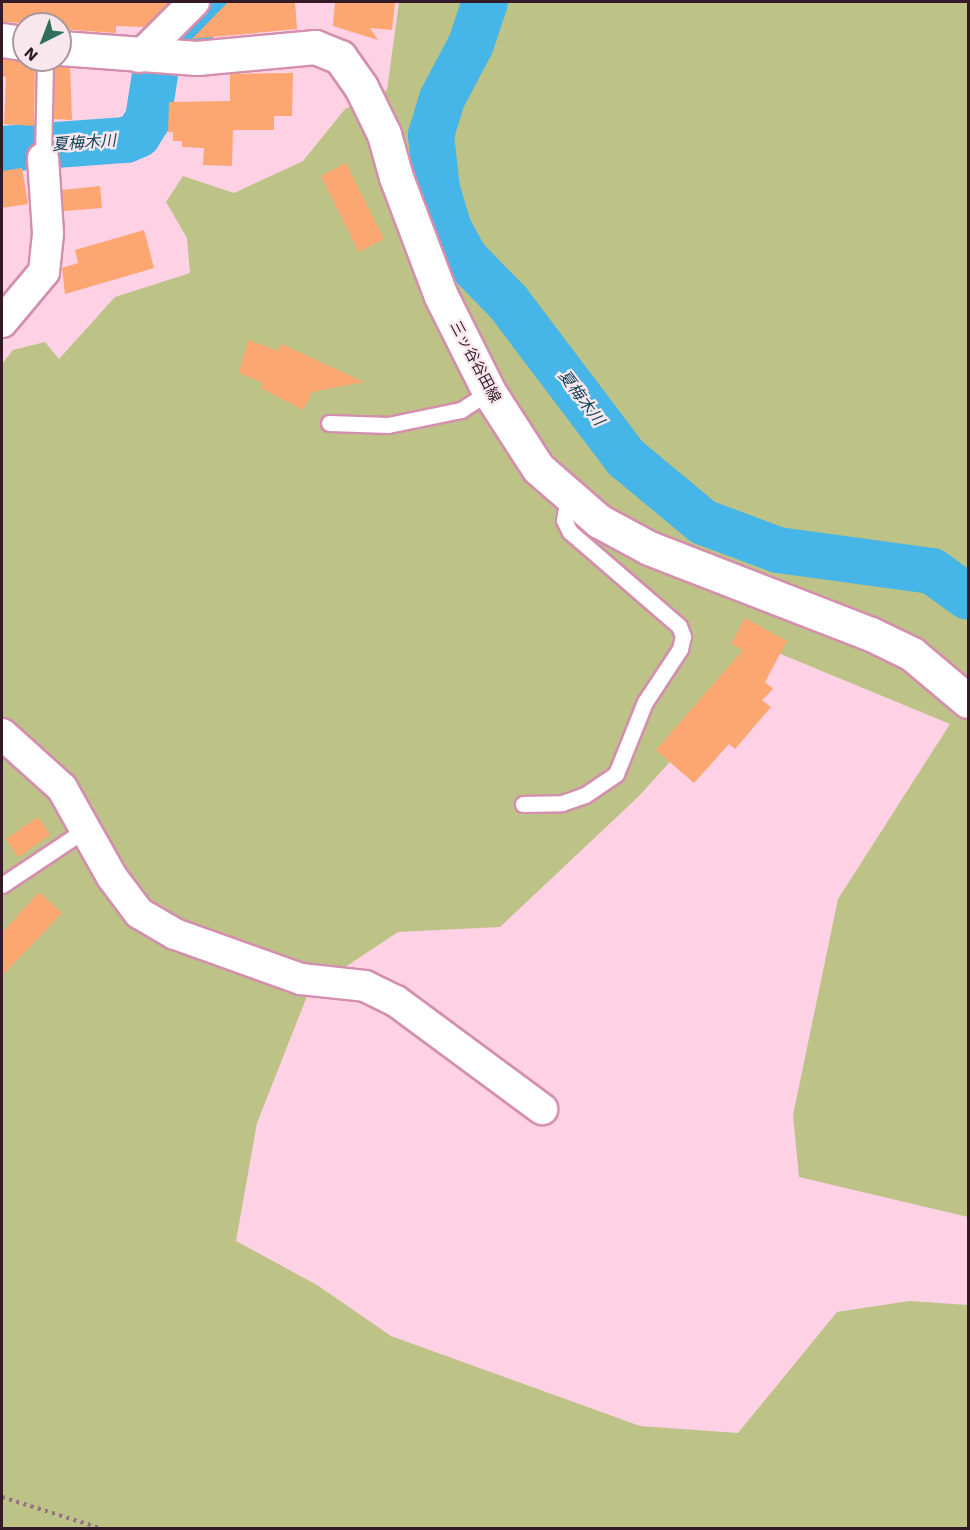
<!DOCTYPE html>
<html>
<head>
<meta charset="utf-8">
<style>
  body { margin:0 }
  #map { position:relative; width:970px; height:1530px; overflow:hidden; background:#fed2e4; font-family:"Work Sans","Noto Sans JP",sans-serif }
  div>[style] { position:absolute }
  .green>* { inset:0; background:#bdc286 }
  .river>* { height:46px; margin:-23px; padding:0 23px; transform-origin:23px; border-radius:23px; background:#46b5e7 }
  .building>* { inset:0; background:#fca671 }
  .path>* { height:4px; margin-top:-2px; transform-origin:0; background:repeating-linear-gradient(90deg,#967382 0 3px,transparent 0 7.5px) }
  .roads { filter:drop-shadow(2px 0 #d38fad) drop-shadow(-2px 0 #d38fad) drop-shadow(0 2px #d38fad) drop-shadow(0 -2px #d38fad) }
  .service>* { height:15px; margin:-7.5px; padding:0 7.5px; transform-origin:7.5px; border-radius:7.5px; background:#fff }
  .minor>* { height:30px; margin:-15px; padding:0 15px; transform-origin:15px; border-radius:15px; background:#fff }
  .secondary>* { height:33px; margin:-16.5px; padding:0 16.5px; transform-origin:16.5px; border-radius:16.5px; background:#fff }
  span { translate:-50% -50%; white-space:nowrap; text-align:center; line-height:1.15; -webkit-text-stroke:4.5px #f8e8ee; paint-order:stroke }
  .street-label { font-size:15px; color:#341a26 }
  .water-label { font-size:16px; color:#154459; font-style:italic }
  .frame { position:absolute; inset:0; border:3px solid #341a26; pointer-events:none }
  .north { position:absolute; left:12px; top:12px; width:60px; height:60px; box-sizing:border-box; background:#f8e8ee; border:2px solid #aa969e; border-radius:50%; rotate:222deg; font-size:16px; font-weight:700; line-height:24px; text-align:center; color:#341a26 }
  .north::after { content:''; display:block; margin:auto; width:21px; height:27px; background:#2f6f5c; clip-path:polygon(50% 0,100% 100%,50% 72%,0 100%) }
</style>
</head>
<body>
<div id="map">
  <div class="green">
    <i style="clip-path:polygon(399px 2px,968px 2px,968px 1217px,799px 1177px,793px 1115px,838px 899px,950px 724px,771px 650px,639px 796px,500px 927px,398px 932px,309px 991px,257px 1123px,236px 1241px,317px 1285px,391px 1336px,640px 1426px,738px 1433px,837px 1312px,909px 1301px,968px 1305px,968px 1528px,2px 1528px,2px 364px,13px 350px,45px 342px,59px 359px,115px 297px,190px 273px,187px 238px,166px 202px,183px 176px,234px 193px,303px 161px,345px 109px,387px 90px)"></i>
  </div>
  <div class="river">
    <i style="left:485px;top:2px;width:44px;rotate:108.4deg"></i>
    <i style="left:471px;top:44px;width:62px;rotate:117.8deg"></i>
    <i style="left:442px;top:99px;width:38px;rotate:107deg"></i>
    <i style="left:431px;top:135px;width:54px;rotate:83.7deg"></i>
    <i style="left:437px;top:189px;width:42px;rotate:73.3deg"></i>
    <i style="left:449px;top:229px;width:33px;rotate:61deg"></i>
    <i style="left:465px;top:258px;width:62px;rotate:45.7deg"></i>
    <i style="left:508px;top:302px;width:196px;rotate:52.9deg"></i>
    <i style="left:626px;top:458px;width:100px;rotate:39.7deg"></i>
    <i style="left:703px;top:522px;width:80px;rotate:20.5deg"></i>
    <i style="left:778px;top:550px;width:155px;rotate:7.8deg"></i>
    <i style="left:932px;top:571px;width:44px;rotate:35.8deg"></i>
    <i style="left:197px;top:21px;width:25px;rotate:-48deg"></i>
    <i style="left:2px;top:149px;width:124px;rotate:-4.2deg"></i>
    <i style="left:126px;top:140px;width:13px;rotate:-23deg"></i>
    <i style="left:138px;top:135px;width:19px;rotate:-58deg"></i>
    <i style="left:148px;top:119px;width:45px;rotate:-81deg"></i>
  </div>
  <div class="building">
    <i style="clip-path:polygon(3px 2px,170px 2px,144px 27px,116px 26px,116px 33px,60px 29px,60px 24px,2px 22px)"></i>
    <i style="clip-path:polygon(228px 2px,295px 2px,297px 29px,192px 39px)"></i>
    <i style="clip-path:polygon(335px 2px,395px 2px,392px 30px,370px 28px,378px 40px,333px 26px)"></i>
    <i style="clip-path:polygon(2px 59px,35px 60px,34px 126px,4px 124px,6px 77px,2px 76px)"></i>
    <i style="clip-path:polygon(55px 65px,70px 68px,72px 120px,54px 119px)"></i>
    <i style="clip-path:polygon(293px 73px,292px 116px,274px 116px,274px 130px,233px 130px,232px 166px,203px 165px,204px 148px,182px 147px,182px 141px,173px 141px,173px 132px,168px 132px,169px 102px,230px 101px,230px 74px)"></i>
    <i style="clip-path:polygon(346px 163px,384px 239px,359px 252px,321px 176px)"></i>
    <i style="clip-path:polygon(22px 168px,28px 204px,2px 208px,2px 171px)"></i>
    <i style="clip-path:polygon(100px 186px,102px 208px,64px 211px,62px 190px)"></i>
    <i style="clip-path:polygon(144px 230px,154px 268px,65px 294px,62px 268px,78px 263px,75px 250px)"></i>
    <i style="clip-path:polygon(248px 340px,278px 351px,281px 344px,364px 382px,312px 392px,303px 410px,261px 388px,263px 383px,239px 373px)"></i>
    <i style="clip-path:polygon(745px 618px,787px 641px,765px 682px,773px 689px,762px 700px,771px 707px,735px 749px,729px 744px,694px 783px,656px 750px,743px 650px,731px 644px)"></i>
    <i style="clip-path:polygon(38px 817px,50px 835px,18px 857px,6px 839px)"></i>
    <i style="clip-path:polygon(39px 892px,62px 913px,2px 976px,2px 933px)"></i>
  </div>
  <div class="path">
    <i style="left:2px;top:1497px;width:103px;rotate:17.6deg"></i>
  </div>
  <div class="roads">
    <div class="service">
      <i style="left:43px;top:158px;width:98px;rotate:-88.8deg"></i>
      <i style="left:329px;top:423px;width:59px;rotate:1.9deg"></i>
      <i style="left:388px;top:425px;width:75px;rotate:-11.6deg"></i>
      <i style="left:461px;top:410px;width:33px;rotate:-33deg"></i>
      <i style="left:523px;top:804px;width:39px;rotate:-1deg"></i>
      <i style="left:562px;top:803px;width:24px;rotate:-19deg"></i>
      <i style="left:585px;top:795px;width:37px;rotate:-34deg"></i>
      <i style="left:616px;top:774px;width:78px;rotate:-68.1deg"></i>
      <i style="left:645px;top:702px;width:64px;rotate:-56.6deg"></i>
      <i style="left:680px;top:649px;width:13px;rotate:-77deg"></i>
      <i style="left:683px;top:636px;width:11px;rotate:-112deg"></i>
      <i style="left:679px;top:626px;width:144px;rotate:-139.2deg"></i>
      <i style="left:570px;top:532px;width:13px;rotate:-117deg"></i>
      <i style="left:564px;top:520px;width:22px;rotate:-80deg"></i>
      <i style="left:2px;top:885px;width:101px;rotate:-33.7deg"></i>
    </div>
    <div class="minor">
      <i style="left:139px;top:57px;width:78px;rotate:-45deg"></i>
      <i style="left:2px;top:322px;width:65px;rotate:-50deg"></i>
      <i style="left:44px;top:272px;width:39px;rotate:-84deg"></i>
      <i style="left:48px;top:233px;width:75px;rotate:-93.8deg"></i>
      <i style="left:2px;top:734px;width:81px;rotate:42deg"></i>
      <i style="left:62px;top:788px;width:102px;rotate:60.7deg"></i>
      <i style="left:112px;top:877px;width:45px;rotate:53.1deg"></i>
      <i style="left:139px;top:913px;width:42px;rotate:30.3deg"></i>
      <i style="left:175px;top:934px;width:134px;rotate:19.7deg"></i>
      <i style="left:301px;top:979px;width:64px;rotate:6.2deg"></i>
      <i style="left:365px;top:986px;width:34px;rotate:26deg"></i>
      <i style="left:396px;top:1001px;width:182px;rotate:36.5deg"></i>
    </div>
    <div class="secondary">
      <i style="left:2px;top:40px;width:22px;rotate:8deg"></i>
      <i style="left:60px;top:48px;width:137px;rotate:4.2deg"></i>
      <i style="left:197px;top:58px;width:119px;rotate:-5.3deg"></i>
      <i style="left:315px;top:47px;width:27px;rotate:22deg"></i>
      <i style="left:340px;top:57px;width:37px;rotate:55deg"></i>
      <i style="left:361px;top:87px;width:52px;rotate:63.9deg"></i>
      <i style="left:384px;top:134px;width:45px;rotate:74.4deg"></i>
      <i style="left:396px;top:177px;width:127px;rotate:69.3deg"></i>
      <i style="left:441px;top:296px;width:107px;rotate:63.4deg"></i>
      <i style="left:489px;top:392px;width:90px;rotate:57.2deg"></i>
      <i style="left:538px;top:468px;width:81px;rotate:41deg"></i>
      <i style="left:599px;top:521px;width:57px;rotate:28.4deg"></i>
      <i style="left:649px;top:548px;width:238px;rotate:21.2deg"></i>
      <i style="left:871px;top:634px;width:46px;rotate:26deg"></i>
      <i style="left:912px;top:654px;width:73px;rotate:40deg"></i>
    </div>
  </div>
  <div class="street-label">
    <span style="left:475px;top:362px;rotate:62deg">三ッ谷谷田線</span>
  </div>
  <div class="water-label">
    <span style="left:84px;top:143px;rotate:-4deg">夏梅木川</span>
    <span style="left:581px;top:398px;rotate:53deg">夏梅木川</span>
  </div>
  <div class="frame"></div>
  <div class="north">N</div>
</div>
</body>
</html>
